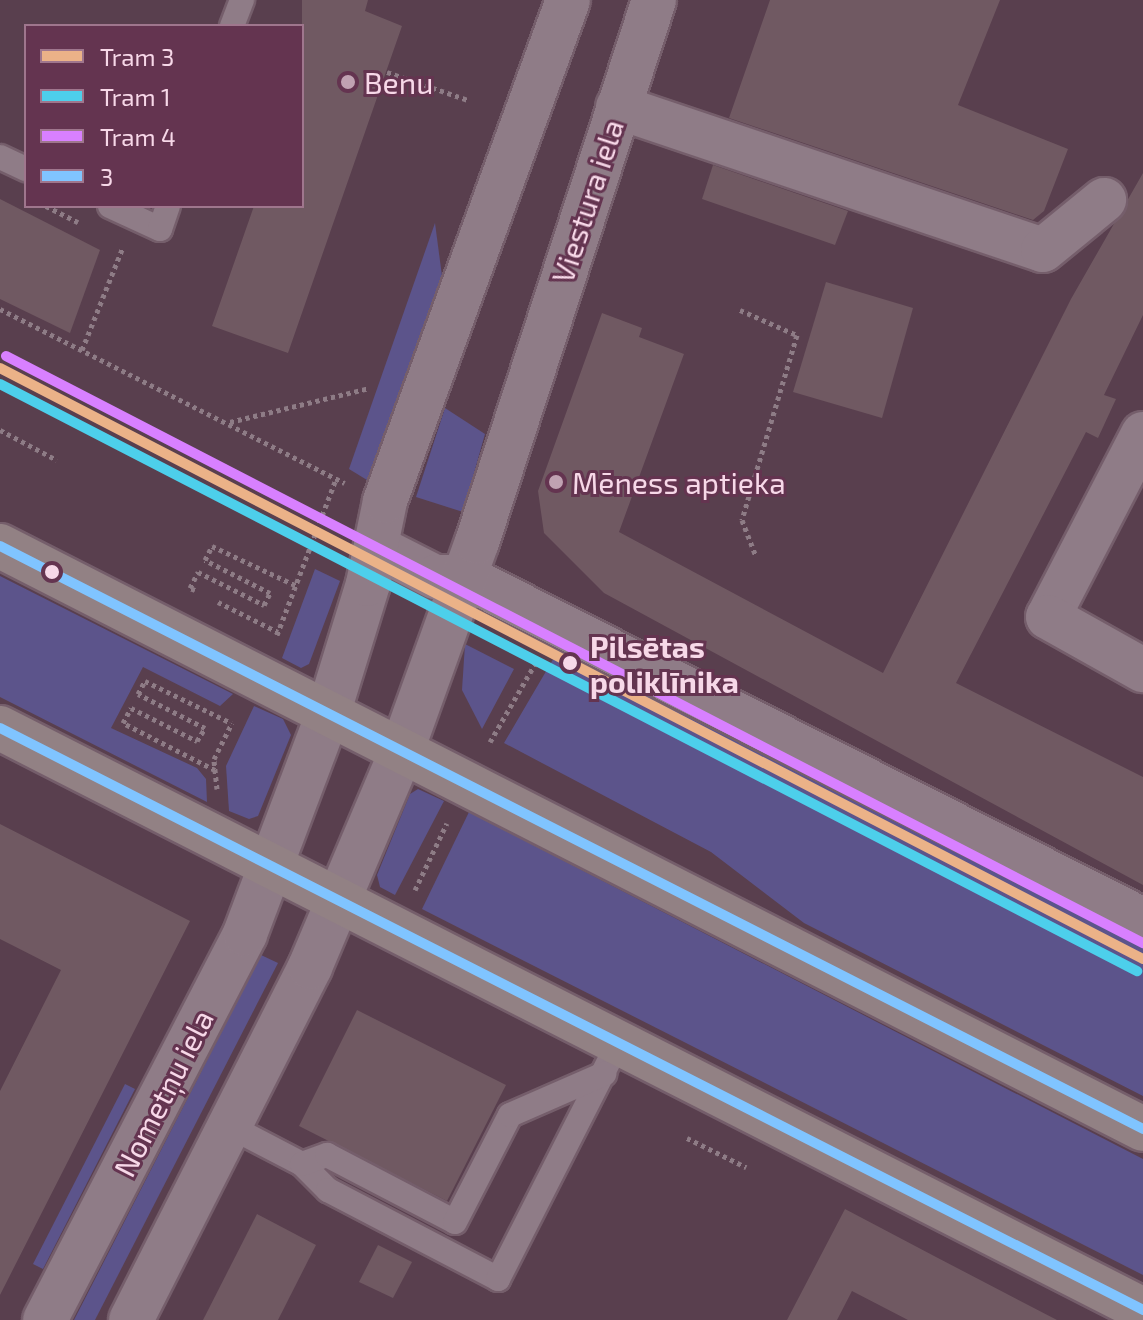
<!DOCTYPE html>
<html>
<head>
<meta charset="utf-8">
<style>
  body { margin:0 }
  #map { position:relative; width:1143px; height:1320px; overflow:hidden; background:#593f4e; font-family:"Exo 2",sans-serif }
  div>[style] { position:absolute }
  .green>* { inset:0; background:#5c548b }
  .building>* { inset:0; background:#705962 }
  .path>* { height:5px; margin-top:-2.5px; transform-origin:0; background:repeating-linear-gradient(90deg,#8e7c86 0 4px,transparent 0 8px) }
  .roads { filter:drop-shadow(2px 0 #755e6b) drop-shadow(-2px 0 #755e6b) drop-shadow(0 2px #755e6b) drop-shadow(0 -2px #755e6b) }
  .lane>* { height:24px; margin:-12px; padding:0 12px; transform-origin:12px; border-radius:12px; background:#8f7c87 }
  .street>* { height:44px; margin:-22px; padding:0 22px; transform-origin:22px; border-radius:22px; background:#8f7c87 }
  .secondary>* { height:44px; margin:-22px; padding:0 22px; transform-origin:22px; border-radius:22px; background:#8f7c87 }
  .primary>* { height:44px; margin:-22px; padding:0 22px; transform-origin:22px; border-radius:22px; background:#928184 }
  .bus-1>* { height:10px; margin:-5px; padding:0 5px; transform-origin:5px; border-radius:5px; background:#80c4ff }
  .tram-1>* { height:10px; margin:-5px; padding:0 5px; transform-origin:5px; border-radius:5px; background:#ebb288 }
  .tram-2>* { height:10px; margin:-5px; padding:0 5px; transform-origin:5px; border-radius:5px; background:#4dcfeb }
  .tram-3>* { height:10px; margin:-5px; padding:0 5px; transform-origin:5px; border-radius:5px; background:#d880ff }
  .dots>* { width:22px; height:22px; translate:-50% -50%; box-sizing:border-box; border:4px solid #643450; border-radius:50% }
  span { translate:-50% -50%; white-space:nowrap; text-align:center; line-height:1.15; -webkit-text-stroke:6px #643450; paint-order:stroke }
  .poi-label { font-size:30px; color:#f7d8e8 }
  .left { translate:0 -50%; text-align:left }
  .street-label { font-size:30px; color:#f7d8e8 }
  .stop-label { font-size:30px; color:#f7d8e8; font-weight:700 }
  .legend { position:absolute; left:24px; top:24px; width:280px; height:184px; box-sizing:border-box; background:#643450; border:2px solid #9f768d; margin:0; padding:10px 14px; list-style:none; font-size:24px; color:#f7d8e8 }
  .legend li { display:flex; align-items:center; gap:16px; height:40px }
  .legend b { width:40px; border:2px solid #9f768d }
</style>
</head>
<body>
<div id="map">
  <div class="green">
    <i style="clip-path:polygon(435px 223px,442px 276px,367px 480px,349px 469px)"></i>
    <i style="clip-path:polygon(445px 408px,485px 434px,463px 512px,416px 497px)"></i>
    <i style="clip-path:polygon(315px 569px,340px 581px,309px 664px,301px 668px,282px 658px)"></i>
    <i style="clip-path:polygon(0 576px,233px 694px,220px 706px,143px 667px,111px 728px,197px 768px,206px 779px,207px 802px,0 697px)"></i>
    <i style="clip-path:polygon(465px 644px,514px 669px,482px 729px,462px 690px)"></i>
    <i style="clip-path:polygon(562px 644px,1143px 944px,1143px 1096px,804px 923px,711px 852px,504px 743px)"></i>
    <i style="clip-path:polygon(254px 706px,283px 719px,291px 735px,258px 816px,249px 819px,229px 811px,226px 766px)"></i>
    <i style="clip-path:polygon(418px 789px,444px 801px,395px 895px,380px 887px,377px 875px,410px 794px)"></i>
    <i style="clip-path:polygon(469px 812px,1143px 1159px,1143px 1275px,422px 909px)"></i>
    <i style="clip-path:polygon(261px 955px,278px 963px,95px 1320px,74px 1320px)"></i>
    <i style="clip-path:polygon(125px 1084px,135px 1089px,43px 1269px,33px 1264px)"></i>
  </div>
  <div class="building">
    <i style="clip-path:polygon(302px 0,368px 0,365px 11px,402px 26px,288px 353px,212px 326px,254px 206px,302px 206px)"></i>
    <i style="clip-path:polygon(770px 0,1000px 0,958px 105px,1068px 149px,1044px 211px,1033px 220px,729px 118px)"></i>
    <i style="clip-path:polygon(713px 165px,848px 211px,835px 245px,702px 199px)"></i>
    <i style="clip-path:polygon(1143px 173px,1143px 315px,1104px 395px,1116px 399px,1098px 438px,1086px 432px,956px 683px,1143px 777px,1143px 885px,604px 593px,544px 533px,538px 491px,602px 313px,642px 328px,639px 337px,684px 354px,619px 532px,883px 673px,1071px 299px)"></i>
    <i style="clip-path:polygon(0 199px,100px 250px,70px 333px,0 299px)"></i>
    <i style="clip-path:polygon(826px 282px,913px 308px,882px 418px,793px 392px)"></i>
    <i style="clip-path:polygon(0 824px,190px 921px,0 1295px,0 1091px,61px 970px,0 939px)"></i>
    <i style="clip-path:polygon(357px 1010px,506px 1085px,447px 1201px,299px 1126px)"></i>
    <i style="clip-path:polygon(845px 1209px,936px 1257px,1057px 1320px,908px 1320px,852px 1291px,837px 1320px,787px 1320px)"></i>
    <i style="clip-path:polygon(257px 1214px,316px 1245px,278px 1320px,203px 1320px)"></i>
    <i style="clip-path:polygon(378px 1245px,412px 1262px,393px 1298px,359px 1282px)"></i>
  </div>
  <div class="path">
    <i style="left:387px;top:72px;width:86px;rotate:19.1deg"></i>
    <i style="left:46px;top:206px;width:36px;rotate:27deg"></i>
    <i style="left:0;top:309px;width:386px;rotate:26.8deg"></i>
    <i style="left:740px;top:310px;width:62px;rotate:23.7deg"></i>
    <i style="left:797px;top:335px;width:193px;rotate:106.6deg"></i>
    <i style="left:742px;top:520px;width:39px;rotate:69deg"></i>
    <i style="left:82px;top:350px;width:111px;rotate:-68.3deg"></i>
    <i style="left:230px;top:422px;width:143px;rotate:-13.7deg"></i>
    <i style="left:0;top:430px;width:64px;rotate:27.8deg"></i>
    <i style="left:195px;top:590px;width:5px;rotate:-158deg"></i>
    <i style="left:190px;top:588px;width:18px;rotate:-63deg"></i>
    <i style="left:198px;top:572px;width:74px;rotate:26.6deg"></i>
    <i style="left:264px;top:605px;width:13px;rotate:-63deg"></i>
    <i style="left:270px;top:593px;width:73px;rotate:-153.1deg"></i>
    <i style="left:205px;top:560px;width:16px;rotate:-63deg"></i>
    <i style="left:212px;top:546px;width:94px;rotate:25.2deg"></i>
    <i style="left:218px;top:602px;width:67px;rotate:26.6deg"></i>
    <i style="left:277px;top:635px;width:167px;rotate:-69.3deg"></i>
    <i style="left:490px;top:742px;width:90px;rotate:-60deg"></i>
    <i style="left:215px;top:770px;width:103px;rotate:-152.9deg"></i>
    <i style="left:123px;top:723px;width:17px;rotate:-62deg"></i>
    <i style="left:131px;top:708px;width:74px;rotate:26.6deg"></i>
    <i style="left:197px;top:741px;width:15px;rotate:-58deg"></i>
    <i style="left:205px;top:728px;width:75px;rotate:-153.1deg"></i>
    <i style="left:138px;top:694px;width:15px;rotate:-62deg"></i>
    <i style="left:145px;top:681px;width:96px;rotate:26deg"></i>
    <i style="left:217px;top:789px;width:30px;rotate:-96deg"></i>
    <i style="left:214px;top:759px;width:40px;rotate:-63.4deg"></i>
    <i style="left:415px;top:890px;width:74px;rotate:-64.5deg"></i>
    <i style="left:687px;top:1138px;width:66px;rotate:26.2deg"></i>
  </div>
  <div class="roads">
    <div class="lane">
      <i style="left:232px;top:26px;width:28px;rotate:-69deg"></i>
      <i style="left:0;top:157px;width:29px;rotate:25deg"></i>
      <i style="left:110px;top:206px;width:55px;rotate:24.7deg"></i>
      <i style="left:160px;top:229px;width:24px;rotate:-71deg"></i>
      <i style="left:229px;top:1126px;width:82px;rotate:27.5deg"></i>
      <i style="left:302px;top:1164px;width:37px;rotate:45deg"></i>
      <i style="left:328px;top:1190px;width:192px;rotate:27.6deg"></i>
      <i style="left:498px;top:1279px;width:265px;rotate:-63deg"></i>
      <i style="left:302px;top:1164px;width:27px;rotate:-20deg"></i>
      <i style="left:327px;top:1155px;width:144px;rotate:27.6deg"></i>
      <i style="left:455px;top:1222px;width:120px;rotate:-62.8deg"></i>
      <i style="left:510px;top:1115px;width:103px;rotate:-23.6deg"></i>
    </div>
    <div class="street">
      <i style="left:618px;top:107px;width:448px;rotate:18.6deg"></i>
      <i style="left:1043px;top:250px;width:79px;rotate:-39.3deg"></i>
      <i style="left:1143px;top:434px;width:206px;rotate:117.4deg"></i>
      <i style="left:1048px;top:617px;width:109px;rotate:29.2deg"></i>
      <i style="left:378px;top:548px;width:64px;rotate:27deg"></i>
      <i style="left:435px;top:577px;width:30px"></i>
      <i style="left:465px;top:577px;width:760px;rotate:26.83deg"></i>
    </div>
    <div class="secondary">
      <i style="left:45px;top:1320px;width:435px;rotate:-62.6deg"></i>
      <i style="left:245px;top:934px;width:235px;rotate:-69.3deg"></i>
      <i style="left:328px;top:714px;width:136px;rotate:-72.9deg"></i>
      <i style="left:368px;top:584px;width:85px;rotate:-78.4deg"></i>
      <i style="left:385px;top:501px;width:533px;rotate:-69.93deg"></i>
      <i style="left:131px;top:1320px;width:396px;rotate:-63.1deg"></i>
      <i style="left:310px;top:967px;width:236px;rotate:-67deg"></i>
      <i style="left:402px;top:750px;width:221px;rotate:-70.2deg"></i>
      <i style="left:477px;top:542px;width:570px;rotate:-71.91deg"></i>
    </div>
    <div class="primary">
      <i style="left:0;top:546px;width:1283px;rotate:27.02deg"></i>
      <i style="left:0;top:728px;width:1283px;rotate:26.98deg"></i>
    </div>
  </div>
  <div class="bus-1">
    <i style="left:0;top:546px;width:1283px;rotate:27.02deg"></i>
    <i style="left:0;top:728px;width:1283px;rotate:26.98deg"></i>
  </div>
  <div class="tram-1">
    <i style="left:0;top:368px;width:1287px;rotate:27.34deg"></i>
  </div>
  <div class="tram-2">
    <i style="left:0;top:384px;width:1280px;rotate:27.31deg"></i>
  </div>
  <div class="tram-3">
    <i style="left:6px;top:356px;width:1280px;rotate:27.31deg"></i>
  </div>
  <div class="dots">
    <i style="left:348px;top:82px;background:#c0a2b2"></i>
    <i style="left:556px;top:482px;background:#c0a2b2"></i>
    <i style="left:52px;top:572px;background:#f7d8e8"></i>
    <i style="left:570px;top:663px;background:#f7d8e8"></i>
  </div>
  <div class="poi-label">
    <span class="left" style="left:364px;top:82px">Benu</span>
    <span class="left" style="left:572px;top:482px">Mēness aptieka</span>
  </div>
  <div class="street-label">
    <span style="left:587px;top:201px;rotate:-72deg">Viestura iela</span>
    <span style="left:163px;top:1093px;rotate:-63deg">Nometņu iela</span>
  </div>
  <div class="stop-label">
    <span class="left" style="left:590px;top:663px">Pilsētas<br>poliklīnika</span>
  </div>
  <ul class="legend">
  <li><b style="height:10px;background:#ebb288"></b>Tram 3</li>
  <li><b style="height:10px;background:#4dcfeb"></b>Tram 1</li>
  <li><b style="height:10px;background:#d880ff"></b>Tram 4</li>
  <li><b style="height:10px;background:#80c4ff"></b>3</li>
  </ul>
</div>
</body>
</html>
